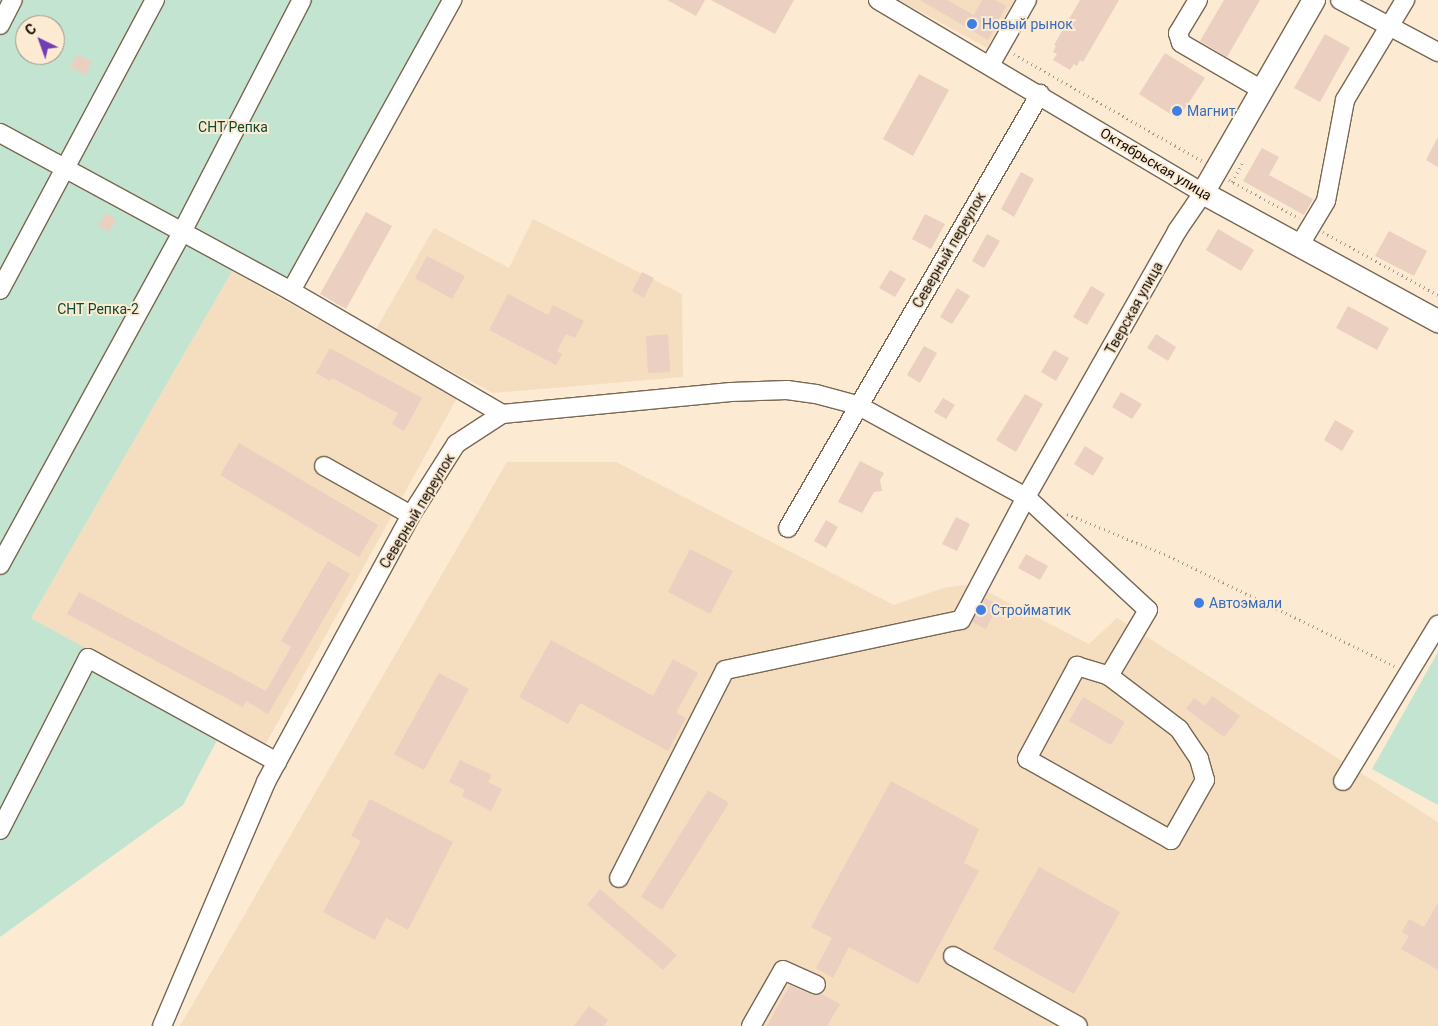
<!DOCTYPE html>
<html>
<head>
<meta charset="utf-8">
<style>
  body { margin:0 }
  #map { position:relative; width:1438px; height:1026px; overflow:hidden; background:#fcead2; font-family:Roboto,sans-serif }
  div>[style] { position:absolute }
  .built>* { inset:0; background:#f5ddc0 }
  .green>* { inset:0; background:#c2e4d0 }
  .building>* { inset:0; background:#ebcfc1 }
  .path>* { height:2.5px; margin-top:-1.25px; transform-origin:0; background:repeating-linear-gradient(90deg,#a49785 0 1px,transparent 0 5px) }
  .roads { filter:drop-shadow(1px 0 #786853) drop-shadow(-1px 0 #786853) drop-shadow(0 1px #786853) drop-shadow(0 -1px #786853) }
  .minor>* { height:18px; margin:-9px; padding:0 9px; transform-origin:9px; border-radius:9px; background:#fff }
  .major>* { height:22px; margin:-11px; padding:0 11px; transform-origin:11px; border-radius:11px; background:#fff }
  .dots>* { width:14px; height:14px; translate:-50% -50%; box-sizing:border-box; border:2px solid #fcead2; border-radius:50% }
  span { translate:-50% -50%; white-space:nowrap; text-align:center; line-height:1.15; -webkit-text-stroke:4px #fcead2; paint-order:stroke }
  .shop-label { font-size:14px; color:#366cbe }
  .left { translate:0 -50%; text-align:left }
  .park-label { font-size:14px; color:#094a30 }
  .street-label { font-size:14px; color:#110b05 }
  .north { position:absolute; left:15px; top:15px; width:50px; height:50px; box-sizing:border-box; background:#fcead2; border:1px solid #9e9180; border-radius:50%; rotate:318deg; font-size:14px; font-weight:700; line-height:20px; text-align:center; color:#110b05 }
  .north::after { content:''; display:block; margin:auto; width:18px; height:22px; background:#703db4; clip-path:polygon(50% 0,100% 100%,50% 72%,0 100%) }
</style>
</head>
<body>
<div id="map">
  <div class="built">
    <i style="clip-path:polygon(899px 0,1014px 0,987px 48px)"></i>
    <i style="clip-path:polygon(533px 219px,682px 294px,683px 377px,493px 393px,375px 331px,434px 228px,509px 268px)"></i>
    <i style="clip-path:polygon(232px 271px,457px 398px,264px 747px,31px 618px)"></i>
    <i style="clip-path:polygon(507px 462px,616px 462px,894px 605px,943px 588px,972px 584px,1089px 644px,1117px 618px,1438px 822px,1438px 1026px,180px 1026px)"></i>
  </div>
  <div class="green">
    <i style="clip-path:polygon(evenodd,0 0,453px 0,298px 284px,242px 254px,31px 618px,225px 725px,183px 805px,0 937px,0 0,25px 25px,55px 25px,55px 55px,25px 55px,25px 25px)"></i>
    <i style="clip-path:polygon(1438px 652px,1438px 805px,1372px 769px)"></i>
  </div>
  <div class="building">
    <i style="clip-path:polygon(667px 0,705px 0,696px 16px)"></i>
    <i style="clip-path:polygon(711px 0,794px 0,775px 34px)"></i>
    <i style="clip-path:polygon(920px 0,947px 0,974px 15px,982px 0,995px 0,1006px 6px,988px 40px)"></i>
    <i style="clip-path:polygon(1080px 0,1119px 0,1083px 62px,1080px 60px,1077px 66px,1074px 64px,1070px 70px,1053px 60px,1057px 54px,1053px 52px,1056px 46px,1054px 45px)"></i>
    <i style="clip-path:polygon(1224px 0,1260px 0,1227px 57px,1200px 41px)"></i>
    <i style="clip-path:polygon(1325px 34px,1350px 48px,1320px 102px,1294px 88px)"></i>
    <i style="clip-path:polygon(1165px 53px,1205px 78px,1178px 119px,1139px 94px)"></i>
    <i style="clip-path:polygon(77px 54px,92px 62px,85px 75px,70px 67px)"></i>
    <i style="clip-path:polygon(919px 74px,949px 90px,913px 156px,883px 139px)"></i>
    <i style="clip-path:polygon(1438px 137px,1438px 167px,1426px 160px)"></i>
    <i style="clip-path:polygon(1262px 148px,1279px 157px,1269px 175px,1313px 199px,1304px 215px,1243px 181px)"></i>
    <i style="clip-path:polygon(1021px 172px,1034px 179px,1014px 217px,1001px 209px)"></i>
    <i style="clip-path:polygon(366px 212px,392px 226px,346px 309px,320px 294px)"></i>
    <i style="clip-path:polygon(106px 213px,116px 220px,108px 232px,98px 225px)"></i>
    <i style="clip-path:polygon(925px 214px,945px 224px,931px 249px,912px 239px)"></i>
    <i style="clip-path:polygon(1218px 229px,1254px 250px,1241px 271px,1206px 250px)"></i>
    <i style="clip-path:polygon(1389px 231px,1427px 251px,1414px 276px,1375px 256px)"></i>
    <i style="clip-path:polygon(987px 234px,1000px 241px,984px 268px,972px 261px)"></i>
    <i style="clip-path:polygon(427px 256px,465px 276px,452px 299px,415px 278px)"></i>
    <i style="clip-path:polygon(890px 270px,906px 279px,895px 297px,879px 288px)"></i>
    <i style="clip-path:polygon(642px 272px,654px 278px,644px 298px,632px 291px)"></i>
    <i style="clip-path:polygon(1091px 286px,1105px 294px,1087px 325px,1073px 317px)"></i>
    <i style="clip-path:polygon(957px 288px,970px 296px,952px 324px,940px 317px)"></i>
    <i style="clip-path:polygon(508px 294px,548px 315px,553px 305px,584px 321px,575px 338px,566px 334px,557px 351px,562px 354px,556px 365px,489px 330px)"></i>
    <i style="clip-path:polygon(1348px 306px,1389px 328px,1377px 350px,1336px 328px)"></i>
    <i style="clip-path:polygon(668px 334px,670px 372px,648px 373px,646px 336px)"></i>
    <i style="clip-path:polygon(1156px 334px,1176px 347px,1168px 361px,1147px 348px)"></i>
    <i style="clip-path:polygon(924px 346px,937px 353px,920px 383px,907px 375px)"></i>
    <i style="clip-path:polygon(330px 348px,422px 398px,404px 431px,392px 424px,398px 413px,332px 378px,330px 381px,316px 373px)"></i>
    <i style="clip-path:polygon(1054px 350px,1069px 358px,1056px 381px,1041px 372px)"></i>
    <i style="clip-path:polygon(1121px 392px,1142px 404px,1132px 419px,1112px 407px)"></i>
    <i style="clip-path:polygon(1025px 394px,1043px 404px,1016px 452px,996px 440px)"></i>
    <i style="clip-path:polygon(943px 398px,955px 405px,946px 419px,934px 412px)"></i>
    <i style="clip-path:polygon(1335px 420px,1354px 431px,1342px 451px,1324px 440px)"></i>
    <i style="clip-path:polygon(239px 443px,378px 525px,359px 557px,220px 475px)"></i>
    <i style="clip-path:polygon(1085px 446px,1104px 458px,1093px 476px,1074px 464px)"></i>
    <i style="clip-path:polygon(860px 461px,884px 473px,880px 480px,882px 491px,874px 492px,862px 513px,838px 502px)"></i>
    <i style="clip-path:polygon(956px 517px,970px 524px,957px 551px,942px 544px)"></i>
    <i style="clip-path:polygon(826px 520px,838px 527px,826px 548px,814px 541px)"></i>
    <i style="clip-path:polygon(690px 549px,733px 571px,710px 614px,668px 592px)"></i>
    <i style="clip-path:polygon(1026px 554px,1048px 566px,1040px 580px,1018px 568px)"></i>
    <i style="clip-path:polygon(328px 561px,350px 574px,268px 714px,246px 701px,243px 707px,67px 614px,79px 592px,266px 691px,291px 647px,281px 641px)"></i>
    <i style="clip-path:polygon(985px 598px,998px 605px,986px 629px,972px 622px)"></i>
    <i style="clip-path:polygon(551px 640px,653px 696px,673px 659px,698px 673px,676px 713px,686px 718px,668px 751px,580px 703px,568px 724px,519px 697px)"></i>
    <i style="clip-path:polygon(439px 673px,469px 689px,424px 770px,394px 754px)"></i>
    <i style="clip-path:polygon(1212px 696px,1240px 716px,1224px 737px,1186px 709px,1194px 698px,1205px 706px)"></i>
    <i style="clip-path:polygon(1083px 697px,1125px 722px,1111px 745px,1069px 721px)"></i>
    <i style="clip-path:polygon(460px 760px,492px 775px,488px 782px,502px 789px,491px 811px,462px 796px,465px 790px,449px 782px)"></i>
    <i style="clip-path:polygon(891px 781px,979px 829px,964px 863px,979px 871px,918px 984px,849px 947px,833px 978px,816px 968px,832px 938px,811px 927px)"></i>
    <i style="clip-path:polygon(708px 790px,729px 803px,662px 910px,641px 897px)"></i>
    <i style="clip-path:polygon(370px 799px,453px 842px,408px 930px,386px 918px,375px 940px,323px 912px,361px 841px,351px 836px)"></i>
    <i style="clip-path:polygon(1039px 867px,1120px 912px,1074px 994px,993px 949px)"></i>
    <i style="clip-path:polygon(600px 889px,677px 955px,663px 970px,587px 905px)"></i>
    <i style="clip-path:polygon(1438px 903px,1438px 970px,1401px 949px,1409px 936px,1402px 932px,1409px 919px,1424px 927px)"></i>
    <i style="clip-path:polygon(790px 985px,812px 995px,821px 994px,840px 1004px,827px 1026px,767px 1026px)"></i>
    <i style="clip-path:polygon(589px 1006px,608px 1020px,604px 1026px,574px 1026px)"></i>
  </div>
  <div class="path">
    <i style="left:1014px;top:54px;width:216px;rotate:29.6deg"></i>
    <i style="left:1229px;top:180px;width:80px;rotate:28.5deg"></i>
    <i style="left:1232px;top:182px;width:21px;rotate:-62deg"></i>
    <i style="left:1323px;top:232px;width:131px;rotate:28.7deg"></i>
    <i style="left:1067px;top:514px;width:110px;rotate:22.4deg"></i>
    <i style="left:1169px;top:556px;width:251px;rotate:26deg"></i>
  </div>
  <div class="roads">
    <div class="minor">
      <i style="left:1198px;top:0;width:39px;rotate:121deg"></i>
      <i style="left:1178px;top:33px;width:10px;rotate:73deg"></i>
      <i style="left:1181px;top:43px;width:94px;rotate:30.1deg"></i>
      <i style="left:1340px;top:0;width:111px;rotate:28deg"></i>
      <i style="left:0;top:25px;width:28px;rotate:-63deg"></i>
      <i style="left:990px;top:65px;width:75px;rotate:-60.4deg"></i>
      <i style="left:0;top:133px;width:331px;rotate:28.5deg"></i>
      <i style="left:291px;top:291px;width:244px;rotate:30.2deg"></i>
      <i style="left:1299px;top:246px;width:52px;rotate:-59deg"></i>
      <i style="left:1326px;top:201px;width:103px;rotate:-79.3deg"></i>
      <i style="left:1345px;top:100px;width:117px;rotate:-59deg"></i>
      <i style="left:0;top:290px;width:329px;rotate:-61.9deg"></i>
      <i style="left:291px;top:291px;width:333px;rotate:-61deg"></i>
      <i style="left:324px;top:466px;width:100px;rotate:29.4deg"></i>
      <i style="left:788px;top:528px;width:502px;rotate:-59.86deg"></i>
      <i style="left:0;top:565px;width:379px;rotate:-61.3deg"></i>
      <i style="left:182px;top:232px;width:261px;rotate:-62.7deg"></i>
      <i style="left:1343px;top:781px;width:183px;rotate:-58.7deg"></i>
      <i style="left:0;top:830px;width:193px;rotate:-62.9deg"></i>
      <i style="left:88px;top:658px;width:216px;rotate:28.8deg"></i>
      <i style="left:619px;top:878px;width:233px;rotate:-63deg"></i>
      <i style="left:725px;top:670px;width:241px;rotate:-12deg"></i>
      <i style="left:961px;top:620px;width:139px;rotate:-62.1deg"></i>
      <i style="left:1026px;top:497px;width:306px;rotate:-60.4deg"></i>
      <i style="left:1177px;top:231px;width:46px;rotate:-55.6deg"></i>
      <i style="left:1203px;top:193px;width:378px;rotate:-149.3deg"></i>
      <i style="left:953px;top:956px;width:143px;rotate:29.2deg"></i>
      <i style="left:162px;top:1026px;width:265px;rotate:-66.9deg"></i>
      <i style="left:266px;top:782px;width:304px;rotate:-61.5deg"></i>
      <i style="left:411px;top:515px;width:84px;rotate:-57.6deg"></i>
      <i style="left:456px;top:444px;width:55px;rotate:-33.1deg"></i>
      <i style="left:502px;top:414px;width:230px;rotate:-5.5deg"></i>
      <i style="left:731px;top:392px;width:56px;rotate:-2deg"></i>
      <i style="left:787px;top:390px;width:29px;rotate:8deg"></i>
      <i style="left:816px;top:394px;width:42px;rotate:15deg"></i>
      <i style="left:857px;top:405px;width:192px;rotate:28.6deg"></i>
      <i style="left:1026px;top:497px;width:166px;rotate:42.8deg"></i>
      <i style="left:1148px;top:610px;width:77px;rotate:120.6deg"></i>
      <i style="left:1109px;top:676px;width:88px;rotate:37.1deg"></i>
      <i style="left:1179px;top:729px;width:36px;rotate:56deg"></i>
      <i style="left:1199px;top:759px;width:22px;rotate:74deg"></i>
      <i style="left:1205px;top:780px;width:69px;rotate:119.5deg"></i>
      <i style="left:1171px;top:840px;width:165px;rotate:-150.6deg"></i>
      <i style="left:1027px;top:759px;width:106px;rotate:-61.7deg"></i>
      <i style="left:1077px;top:666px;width:34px;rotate:17deg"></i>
      <i style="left:751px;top:1026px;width:64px;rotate:-60.3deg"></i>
      <i style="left:783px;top:970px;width:36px;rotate:24deg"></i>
    </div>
    <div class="major">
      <i style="left:1314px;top:0;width:223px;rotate:119.9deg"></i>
      <i style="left:1203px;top:193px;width:268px;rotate:28.6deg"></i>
    </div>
  </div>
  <div class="dots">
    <i style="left:972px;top:24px;background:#3f7fe0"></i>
    <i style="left:1177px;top:111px;background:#3f7fe0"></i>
    <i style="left:1199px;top:603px;background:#3f7fe0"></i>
    <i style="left:981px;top:610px;background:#3f7fe0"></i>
  </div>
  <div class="shop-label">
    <span class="left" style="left:982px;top:24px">Новый рынок</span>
    <span class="left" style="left:1187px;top:111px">Магнит</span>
    <span class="left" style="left:1209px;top:603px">Автоэмали</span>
    <span class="left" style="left:991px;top:610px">Стройматик</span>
  </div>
  <div class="park-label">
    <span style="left:233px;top:127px">СНТ Репка</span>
    <span style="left:98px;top:309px">СНТ Репка-2</span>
  </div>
  <div class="street-label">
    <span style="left:1156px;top:164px;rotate:31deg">Октябрьская улица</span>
    <span style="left:949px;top:250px;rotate:-60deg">Северный переулок</span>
    <span style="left:1134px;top:308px;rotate:-61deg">Тверская улица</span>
    <span style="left:417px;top:511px;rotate:-59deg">Северный переулок</span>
  </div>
  <div class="north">С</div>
</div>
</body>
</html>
